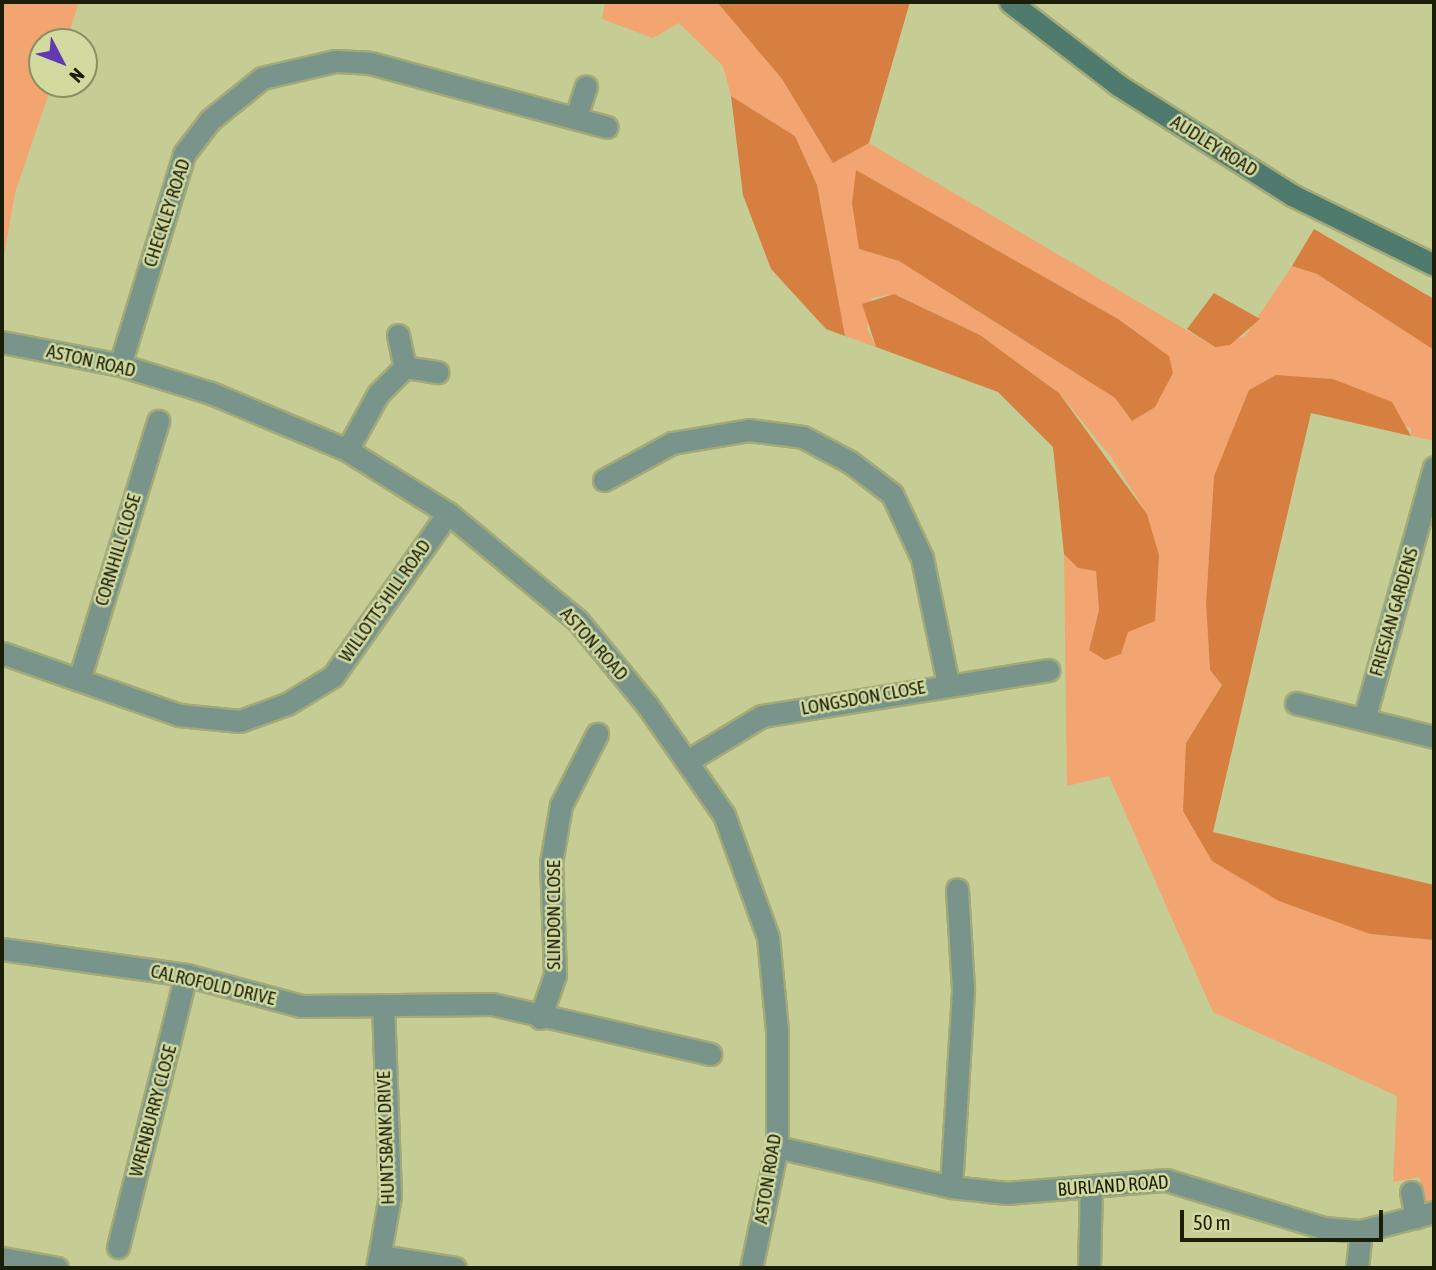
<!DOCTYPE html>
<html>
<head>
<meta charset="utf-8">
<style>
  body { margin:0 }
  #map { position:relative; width:1436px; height:1270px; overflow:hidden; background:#c5cd94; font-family:"Asap Condensed",sans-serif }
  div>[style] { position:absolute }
  .green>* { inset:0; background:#f2a571 }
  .forest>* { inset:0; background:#d67f41 }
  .roads { filter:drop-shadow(2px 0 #a3aa78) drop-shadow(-2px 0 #a3aa78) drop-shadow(0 2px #a3aa78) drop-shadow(0 -2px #a3aa78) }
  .street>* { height:21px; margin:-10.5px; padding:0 10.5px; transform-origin:10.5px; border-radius:10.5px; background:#78948b }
  .secondary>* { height:21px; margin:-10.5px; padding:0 10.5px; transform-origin:10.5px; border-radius:10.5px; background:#4f7a6e }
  span { translate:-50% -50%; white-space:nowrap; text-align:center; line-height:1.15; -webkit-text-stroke:5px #d2daa0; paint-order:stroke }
  .street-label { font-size:19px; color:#1b1e07 }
  .frame { position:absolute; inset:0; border:4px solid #1b1e07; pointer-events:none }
  .north { position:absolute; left:28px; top:28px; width:70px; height:70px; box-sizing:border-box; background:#d2daa0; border:2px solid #898f63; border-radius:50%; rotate:132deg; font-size:19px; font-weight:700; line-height:28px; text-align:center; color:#1b1e07 }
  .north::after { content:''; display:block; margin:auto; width:24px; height:32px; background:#6239b1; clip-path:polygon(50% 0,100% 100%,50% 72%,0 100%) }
  .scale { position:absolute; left:1180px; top:1210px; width:203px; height:32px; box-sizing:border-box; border:4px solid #1b1e07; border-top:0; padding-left:9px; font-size:21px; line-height:24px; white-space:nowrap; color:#1b1e07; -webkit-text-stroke:5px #d2daa0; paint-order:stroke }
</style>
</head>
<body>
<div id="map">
  <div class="green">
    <i style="clip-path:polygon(2px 2px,79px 2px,66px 42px,42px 42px,42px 84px,52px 84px,15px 193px,2px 268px)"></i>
    <i style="clip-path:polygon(evenodd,605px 2px,717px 2px,782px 79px,833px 162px,869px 143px,1215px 347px,1245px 336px,1292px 266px,1317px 274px,1434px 350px,1434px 441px,1411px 436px,1411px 429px,1333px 379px,1214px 476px,1206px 603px,1210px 670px,1222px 685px,1186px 743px,1212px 861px,1370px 934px,1434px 940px,1434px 1212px,1424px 1216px,1420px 1177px,1393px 1182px,1397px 1096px,1213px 1012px,1109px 776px,1067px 786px,1064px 554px,1078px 568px,1096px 571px,1099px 610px,1089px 650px,1145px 624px,1147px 514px,1111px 457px,1059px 393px,980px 335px,895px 294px,872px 298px,867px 328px,876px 347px,845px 336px,817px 185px,795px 136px,731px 96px,723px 66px,679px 23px,653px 38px,602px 19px,605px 2px,857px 171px,1114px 317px,1132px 421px,1115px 398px,899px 261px,860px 249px,857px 171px)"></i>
  </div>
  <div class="forest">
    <i style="clip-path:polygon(717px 2px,910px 2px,869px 143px,833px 163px,782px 79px)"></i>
    <i style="clip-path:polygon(731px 96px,795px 136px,817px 185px,845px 336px,826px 329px,771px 269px,743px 195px)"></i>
    <i style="clip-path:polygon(856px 170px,1118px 319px,1169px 356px,1173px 373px,1155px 407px,1132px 421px,1115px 398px,899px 261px,859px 249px,852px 203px)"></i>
    <i style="clip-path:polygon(1314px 229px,1434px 299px,1434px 350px,1317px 274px,1292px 266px)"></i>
    <i style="clip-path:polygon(1214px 293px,1260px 319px,1230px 345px,1215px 347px,1187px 329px)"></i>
    <i style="clip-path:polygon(894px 294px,980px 335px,1059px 393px,1147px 514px,1159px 555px,1155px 621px,1128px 632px,1121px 654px,1105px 660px,1089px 650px,1099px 610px,1096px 571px,1078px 568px,1064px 554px,1053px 447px,998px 392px,876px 347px,862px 304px)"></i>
    <i style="clip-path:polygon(1276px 375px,1333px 379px,1392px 402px,1411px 436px,1311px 413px,1213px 832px,1434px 885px,1434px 940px,1370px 934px,1279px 901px,1212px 861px,1183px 811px,1186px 743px,1222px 685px,1210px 670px,1206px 603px,1214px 476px,1249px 390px)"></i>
  </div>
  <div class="roads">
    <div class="street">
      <i style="left:576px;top:117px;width:32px;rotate:-72deg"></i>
      <i style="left:398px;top:335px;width:33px;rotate:78deg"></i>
      <i style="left:405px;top:367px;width:33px;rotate:9deg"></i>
      <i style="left:2px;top:342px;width:120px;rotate:11deg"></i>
      <i style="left:120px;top:365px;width:95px;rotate:17.1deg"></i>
      <i style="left:211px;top:393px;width:147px;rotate:22.7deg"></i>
      <i style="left:347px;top:450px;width:119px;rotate:32deg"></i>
      <i style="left:448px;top:513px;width:169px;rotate:39.7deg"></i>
      <i style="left:578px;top:621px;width:109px;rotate:50.6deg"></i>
      <i style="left:647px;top:705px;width:134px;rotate:55deg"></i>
      <i style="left:724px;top:815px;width:130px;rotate:70.2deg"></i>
      <i style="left:768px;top:937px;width:94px;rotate:84.5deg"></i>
      <i style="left:777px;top:1031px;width:116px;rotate:90deg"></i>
      <i style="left:777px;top:1147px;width:124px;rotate:102.1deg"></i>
      <i style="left:120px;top:365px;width:220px;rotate:-73.1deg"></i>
      <i style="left:184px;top:154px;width:43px;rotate:-52.6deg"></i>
      <i style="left:210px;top:120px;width:67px;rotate:-38.9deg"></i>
      <i style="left:262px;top:78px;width:75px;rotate:-13.1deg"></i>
      <i style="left:335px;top:61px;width:35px;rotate:3deg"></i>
      <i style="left:370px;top:63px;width:245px;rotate:15.1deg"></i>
      <i style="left:347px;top:450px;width:64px;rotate:-61deg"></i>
      <i style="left:378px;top:394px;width:38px;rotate:-45deg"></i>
      <i style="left:604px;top:480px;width:77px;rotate:-28.6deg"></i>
      <i style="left:672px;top:443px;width:78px;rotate:-9.6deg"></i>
      <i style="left:749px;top:430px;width:54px;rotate:7.4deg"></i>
      <i style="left:803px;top:437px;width:53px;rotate:28deg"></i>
      <i style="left:850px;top:462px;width:53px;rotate:37.3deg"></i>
      <i style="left:892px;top:494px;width:71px;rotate:64.9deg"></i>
      <i style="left:922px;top:558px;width:128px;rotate:78.3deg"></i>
      <i style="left:2px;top:653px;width:188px;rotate:19.3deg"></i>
      <i style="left:179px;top:715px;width:61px;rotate:5.6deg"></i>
      <i style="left:240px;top:721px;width:50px;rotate:-19.9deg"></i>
      <i style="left:287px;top:704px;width:54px;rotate:-31.3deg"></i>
      <i style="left:333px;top:676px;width:199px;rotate:-54.8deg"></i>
      <i style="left:79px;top:680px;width:271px;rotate:-73deg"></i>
      <i style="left:1296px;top:703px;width:142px;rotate:13.8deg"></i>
      <i style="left:1365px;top:716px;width:258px;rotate:-74.5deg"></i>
      <i style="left:689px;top:760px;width:85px;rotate:-31.1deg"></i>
      <i style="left:762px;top:716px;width:290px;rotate:-9.1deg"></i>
      <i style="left:2px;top:949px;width:186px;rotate:8deg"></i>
      <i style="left:186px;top:975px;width:119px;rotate:15.1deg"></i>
      <i style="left:301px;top:1006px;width:191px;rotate:-0.6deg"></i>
      <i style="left:492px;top:1004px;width:224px;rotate:12.9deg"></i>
      <i style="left:540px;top:1018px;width:46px;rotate:-70.8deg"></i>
      <i style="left:555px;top:975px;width:112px;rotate:-92deg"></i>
      <i style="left:551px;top:863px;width:59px;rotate:-80.2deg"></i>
      <i style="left:561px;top:805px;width:80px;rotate:-63.1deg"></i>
      <i style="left:777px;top:1147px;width:179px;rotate:12.9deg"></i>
      <i style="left:951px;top:1187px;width:56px;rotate:6.1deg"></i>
      <i style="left:1007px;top:1193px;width:160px;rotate:-4.7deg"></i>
      <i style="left:1166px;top:1180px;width:165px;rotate:16.9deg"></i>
      <i style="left:1324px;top:1228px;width:37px;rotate:5deg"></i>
      <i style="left:1361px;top:1231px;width:75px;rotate:-14.6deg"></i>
      <i style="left:951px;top:1187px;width:199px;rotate:-86.5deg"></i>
      <i style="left:963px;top:988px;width:99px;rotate:-93.5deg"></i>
      <i style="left:1411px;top:1192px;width:26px;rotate:79deg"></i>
      <i style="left:118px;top:1247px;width:280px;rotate:-76deg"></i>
      <i style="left:382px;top:1256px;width:74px;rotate:9.3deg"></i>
      <i style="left:2px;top:1258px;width:56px;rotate:10.3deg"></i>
      <i style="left:377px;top:1268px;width:73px;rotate:-79.8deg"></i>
      <i style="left:390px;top:1196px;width:189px;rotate:-92.1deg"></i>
      <i style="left:1089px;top:1268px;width:81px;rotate:-88.6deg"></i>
      <i style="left:1357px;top:1268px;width:37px;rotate:-84deg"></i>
    </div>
    <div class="secondary">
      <i style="left:1010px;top:2px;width:136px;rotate:37.5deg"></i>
      <i style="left:1118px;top:85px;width:206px;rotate:32.3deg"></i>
      <i style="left:1292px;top:195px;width:158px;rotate:26.2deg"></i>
    </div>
  </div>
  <div class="street-label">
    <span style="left:1214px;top:146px;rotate:32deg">AUDLEY ROAD</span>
    <span style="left:167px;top:213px;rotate:-72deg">CHECKLEY ROAD</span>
    <span style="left:91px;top:361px;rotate:13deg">ASTON ROAD</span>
    <span style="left:118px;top:550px;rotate:-73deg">CORNHILL CLOSE</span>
    <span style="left:385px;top:601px;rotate:-55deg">WILLOTTS HILL ROAD</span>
    <span style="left:1394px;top:612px;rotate:-74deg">FRIESIAN GARDENS</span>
    <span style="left:594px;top:644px;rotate:48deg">ASTON ROAD</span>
    <span style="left:863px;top:698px;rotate:-10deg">LONGSDON CLOSE</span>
    <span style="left:554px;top:915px;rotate:-90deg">SLINDON CLOSE</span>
    <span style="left:213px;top:985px;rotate:13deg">CALROFOLD DRIVE</span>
    <span style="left:153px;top:1111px;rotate:-75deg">WRENBURRY CLOSE</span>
    <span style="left:386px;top:1138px;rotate:-92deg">HUNTSBANK DRIVE</span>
    <span style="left:768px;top:1179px;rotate:-81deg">ASTON ROAD</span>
    <span style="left:1113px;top:1186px;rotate:-4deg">BURLAND ROAD</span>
  </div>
  <div class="frame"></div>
  <div class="north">N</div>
  <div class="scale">50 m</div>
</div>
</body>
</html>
